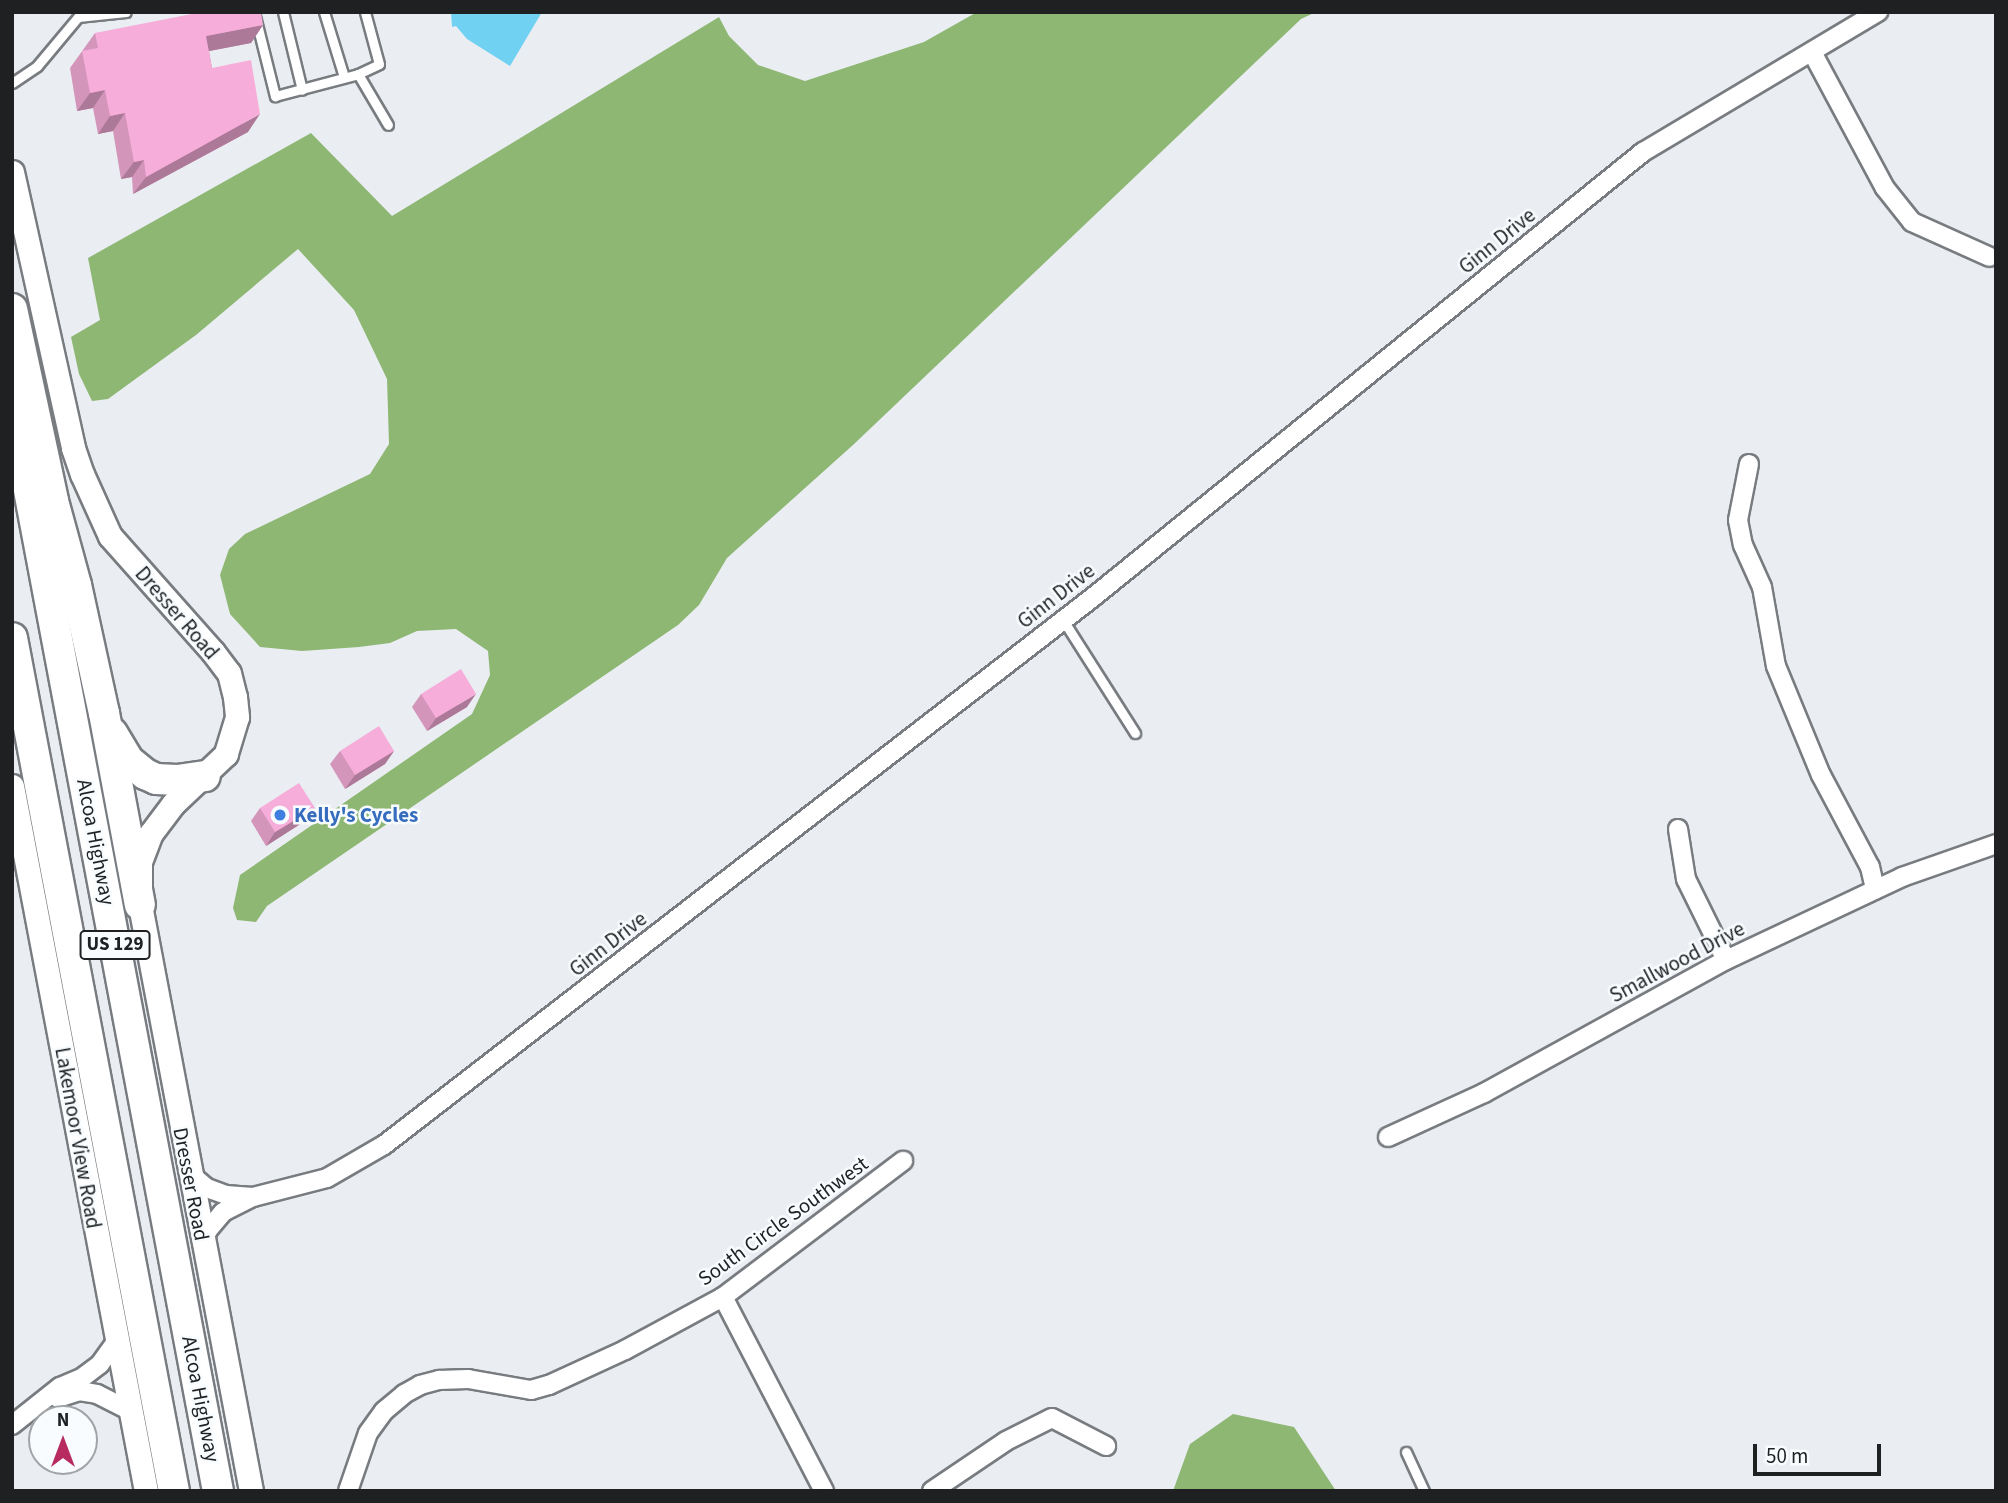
<!DOCTYPE html>
<html>
<head>
<meta charset="utf-8">
<style>
  body { margin:0 }
  #map { position:relative; width:2008px; height:1503px; overflow:hidden; background:#eaeef2; font-family:"Source Sans 3",sans-serif }
  div>[style] { position:absolute }
  .forest>* { inset:0; background:#8eb774 }
  .water>* { inset:0; background:#71d1f3 }
  .roads { filter:drop-shadow(2px 0 #787c80) drop-shadow(-2px 0 #787c80) drop-shadow(0 2px #787c80) drop-shadow(0 -2px #787c80) }
  .lane>* { height:9px; margin:-4.5px; padding:0 4.5px; transform-origin:4.5px; border-radius:4.5px; background:#fff }
  .street>* { height:18px; margin:-9px; padding:0 9px; transform-origin:9px; border-radius:9px; background:#fff }
  .secondary>* { height:23px; margin:-11.5px; padding:0 11.5px; transform-origin:11.5px; border-radius:11.5px; background:#fff }
  .highway>* { height:30px; margin:-15px; padding:0 15px; transform-origin:15px; border-radius:15px; background:#fff }
  .wall>* { inset:0; background:#d495bb }
  .shaded-wall>* { inset:0; background:#ad7998 }
  .building>* { inset:0; background:#f7add9 }
  .dots>* { width:19px; height:19px; translate:-50% -50%; box-sizing:border-box; border:4px solid #f8fcff; border-radius:50% }
  span { translate:-50% -50%; white-space:nowrap; text-align:center; line-height:1.15; -webkit-text-stroke:5px #f8fcff; paint-order:stroke }
  .shield-label span { padding:2px 5px; background:#f8fcff; border:2px solid; border-radius:5px; -webkit-text-stroke-width:0 }
  .shield-label { font-size:19px; color:#1e2021; font-weight:700 }
  .street-label { font-size:21px; color:#1e2021 }
  .shop-label { font-size:21px; color:#366cbe; font-weight:700 }
  .left { translate:0 -50%; text-align:left }
  .frame { position:absolute; inset:0; border:14px solid #1e2021; pointer-events:none }
  .north { position:absolute; left:28px; top:1405px; width:70px; height:70px; box-sizing:border-box; background:#f8fcff; border:2px solid #a1a4a6; border-radius:50%; rotate:0deg; font-size:19px; font-weight:700; line-height:28px; text-align:center; color:#1e2021 }
  .north::after { content:''; display:block; margin:auto; width:24px; height:32px; background:#b72b61; clip-path:polygon(50% 0,100% 100%,50% 72%,0 100%) }
  .scale { position:absolute; left:1753px; top:1444px; width:128px; height:32px; box-sizing:border-box; border:4px solid #1e2021; border-top:0; padding-left:9px; font-size:21px; line-height:24px; white-space:nowrap; color:#1e2021; -webkit-text-stroke:5px #f8fcff; paint-order:stroke }
</style>
</head>
<body>
<div id="map">
  <div class="forest">
    <i style="clip-path:polygon(977px 12px,1316px 12px,1301px 19px,853px 445px,727px 558px,699px 605px,678px 625px,267px 906px,256px 922px,237px 920px,233px 908px,240px 875px,472px 714px,490px 675px,488px 651px,456px 629px,417px 631px,390px 643px,359px 647px,302px 651px,260px 647px,230px 614px,220px 575px,229px 549px,245px 534px,370px 474px,389px 444px,387px 379px,354px 310px,298px 249px,196px 335px,108px 399px,92px 401px,79px 374px,71px 337px,100px 320px,88px 258px,311px 133px,392px 216px,719px 17px,729px 36px,758px 65px,805px 81px,924px 42px)"></i>
    <i style="clip-path:polygon(1233px 1414px,1294px 1427px,1336px 1491px,1173px 1491px,1190px 1444px)"></i>
  </div>
  <div class="water">
    <i style="clip-path:polygon(451px 12px,542px 12px,510px 66px,467px 39px,456px 26px,452px 27px)"></i>
  </div>
  <div class="roads">
    <div class="lane">
      <i style="left:254px;top:12px;width:87px;rotate:76deg"></i>
      <i style="left:275px;top:96px;width:86px;rotate:-14.8deg"></i>
      <i style="left:358px;top:74px;width:23px;rotate:-25deg"></i>
      <i style="left:379px;top:64px;width:54px;rotate:-105.1deg"></i>
      <i style="left:283px;top:12px;width:80px;rotate:76.3deg"></i>
      <i style="left:324px;top:12px;width:68px;rotate:72.9deg"></i>
      <i style="left:358px;top:74px;width:59px;rotate:59.5deg"></i>
      <i style="left:12px;top:83px;width:30px;rotate:-34deg"></i>
      <i style="left:37px;top:66px;width:64px;rotate:-50.1deg"></i>
      <i style="left:78px;top:17px;width:48px;rotate:-5.9deg"></i>
      <i style="left:1063px;top:620px;width:134px;rotate:57.5deg"></i>
      <i style="left:1406px;top:1452px;width:43px;rotate:65.2deg"></i>
    </div>
    <div class="street">
      <i style="left:1812px;top:52px;width:154px;rotate:61.8deg"></i>
      <i style="left:1885px;top:188px;width:43px;rotate:51.5deg"></i>
      <i style="left:1912px;top:222px;width:85px;rotate:24.2deg"></i>
      <i style="left:1749px;top:464px;width:57px;rotate:101.1deg"></i>
      <i style="left:1738px;top:520px;width:25px;rotate:79deg"></i>
      <i style="left:1743px;top:545px;width:46px;rotate:65.7deg"></i>
      <i style="left:1762px;top:587px;width:80px;rotate:80deg"></i>
      <i style="left:1776px;top:666px;width:118px;rotate:67.6deg"></i>
      <i style="left:1821px;top:775px;width:104px;rotate:62deg"></i>
      <i style="left:1870px;top:867px;width:23px;rotate:77deg"></i>
      <i style="left:1678px;top:829px;width:51px;rotate:80.9deg"></i>
      <i style="left:1686px;top:879px;width:90px;rotate:63.7deg"></i>
      <i style="left:1388px;top:1137px;width:106px;rotate:-24.6deg"></i>
      <i style="left:1484px;top:1093px;width:276px;rotate:-28.8deg"></i>
      <i style="left:1726px;top:960px;width:195px;rotate:-25.2deg"></i>
      <i style="left:1902px;top:877px;width:100px;rotate:-19.3deg"></i>
      <i style="left:189px;top:1173px;width:23px;rotate:40deg"></i>
      <i style="left:207px;top:1188px;width:20px;rotate:20deg"></i>
      <i style="left:226px;top:1195px;width:27px;rotate:4deg"></i>
      <i style="left:253px;top:1197px;width:76px;rotate:-14.4deg"></i>
      <i style="left:327px;top:1178px;width:66px;rotate:-30.1deg"></i>
      <i style="left:384px;top:1145px;width:895px;rotate:-37.69deg"></i>
      <i style="left:1092px;top:598px;width:709px;rotate:-38.99deg"></i>
      <i style="left:1643px;top:152px;width:274px;rotate:-30.8deg"></i>
      <i style="left:202px;top:1243px;width:14px;rotate:-65deg"></i>
      <i style="left:208px;top:1230px;width:23px;rotate:-50deg"></i>
      <i style="left:223px;top:1212px;width:30px;rotate:-27deg"></i>
      <i style="left:723px;top:1297px;width:219px;rotate:62.5deg"></i>
      <i style="left:58px;top:1398px;width:22px;rotate:-18deg"></i>
      <i style="left:79px;top:1391px;width:18px;rotate:9deg"></i>
      <i style="left:97px;top:1394px;width:36px;rotate:27deg"></i>
      <i style="left:12px;top:1425px;width:61px;rotate:-38.4deg"></i>
      <i style="left:60px;top:1387px;width:25px;rotate:-23deg"></i>
      <i style="left:83px;top:1377px;width:21px;rotate:-37deg"></i>
      <i style="left:100px;top:1364px;width:27px;rotate:-54deg"></i>
      <i style="left:348px;top:1491px;width:61px;rotate:-71deg"></i>
      <i style="left:368px;top:1433px;width:27px;rotate:-54deg"></i>
      <i style="left:384px;top:1411px;width:26px;rotate:-40deg"></i>
      <i style="left:404px;top:1394px;width:18px;rotate:-29deg"></i>
      <i style="left:420px;top:1385px;width:20px;rotate:-15deg"></i>
      <i style="left:439px;top:1380px;width:29px;rotate:-2deg"></i>
      <i style="left:468px;top:1379px;width:64px;rotate:9.9deg"></i>
      <i style="left:531px;top:1390px;width:19px;rotate:-16deg"></i>
      <i style="left:549px;top:1385px;width:84px;rotate:-24.7deg"></i>
      <i style="left:625px;top:1350px;width:111px;rotate:-28.4deg"></i>
      <i style="left:723px;top:1297px;width:226px;rotate:-37.1deg"></i>
      <i style="left:932px;top:1491px;width:89px;rotate:-34deg"></i>
      <i style="left:1006px;top:1441px;width:51px;rotate:-26.6deg"></i>
      <i style="left:1052px;top:1418px;width:61px;rotate:27.4deg"></i>
    </div>
    <div class="secondary">
      <i style="left:12px;top:172px;width:283px;rotate:77.5deg"></i>
      <i style="left:73px;top:448px;width:28px;rotate:71deg"></i>
      <i style="left:82px;top:474px;width:68px;rotate:65.7deg"></i>
      <i style="left:110px;top:536px;width:155px;rotate:48.4deg"></i>
      <i style="left:213px;top:652px;width:26px;rotate:53deg"></i>
      <i style="left:229px;top:673px;width:25px;rotate:76deg"></i>
      <i style="left:235px;top:697px;width:20px;rotate:84deg"></i>
      <i style="left:237px;top:717px;width:39px;rotate:107deg"></i>
      <i style="left:226px;top:754px;width:73px;rotate:136.7deg"></i>
      <i style="left:173px;top:804px;width:36px;rotate:127deg"></i>
      <i style="left:151px;top:833px;width:30px;rotate:111deg"></i>
      <i style="left:140px;top:861px;width:44px;rotate:90deg"></i>
      <i style="left:140px;top:905px;width:596px;rotate:79.27deg"></i>
      <i style="left:12px;top:786px;width:718px;rotate:79.24deg"></i>
    </div>
    <div class="highway">
      <i style="left:12px;top:309px;width:196px;rotate:77.9deg"></i>
      <i style="left:53px;top:501px;width:87px;rotate:74.7deg"></i>
      <i style="left:76px;top:585px;width:131px;rotate:77.7deg"></i>
      <i style="left:104px;top:713px;width:195px;rotate:79.4deg"></i>
      <i style="left:12px;top:400px;width:1110px;rotate:79.31deg"></i>
      <i style="left:12px;top:638px;width:868px;rotate:79.25deg"></i>
      <i style="left:112px;top:733px;width:33px;rotate:59deg"></i>
      <i style="left:129px;top:761px;width:21px;rotate:39deg"></i>
      <i style="left:145px;top:774px;width:12px;rotate:24deg"></i>
      <i style="left:156px;top:779px;width:21px;rotate:3deg"></i>
      <i style="left:177px;top:780px;width:28px;rotate:-8deg"></i>
    </div>
  </div>
  <div class="wall">
    <i style="clip-path:polygon(263px 25px,251px 43px,209px 51px,212px 68px,248px 132px,133px 194px,132px 177px,121px 179px,113px 131px,98px 134px,93px 108px,77px 111px,70px 68px,95px 33px)"></i>
    <i style="clip-path:polygon(421px 694px,467px 707px,427px 731px,412px 707px)"></i>
    <i style="clip-path:polygon(340px 751px,394px 751px,385px 764px,345px 789px,330px 764px)"></i>
    <i style="clip-path:polygon(260px 808px,305px 821px,266px 846px,251px 821px)"></i>
  </div>
  <div class="shaded-wall">
    <i style="clip-path:polygon(263px 25px,251px 43px,194px 54px,206px 36px)"></i>
    <i style="clip-path:polygon(105px 90px,93px 108px,77px 111px,90px 93px)"></i>
    <i style="clip-path:polygon(125px 113px,113px 131px,98px 134px,110px 116px)"></i>
    <i style="clip-path:polygon(260px 114px,248px 132px,133px 194px,146px 177px)"></i>
    <i style="clip-path:polygon(144px 160px,132px 177px,121px 179px,134px 162px)"></i>
    <i style="clip-path:polygon(476px 694px,467px 707px,427px 731px,436px 718px)"></i>
    <i style="clip-path:polygon(394px 751px,385px 764px,345px 789px,355px 775px)"></i>
    <i style="clip-path:polygon(315px 808px,305px 821px,266px 846px,275px 832px)"></i>
  </div>
  <div class="building">
    <i style="clip-path:polygon(202px 12px,261px 12px,263px 25px,206px 36px,212px 68px,251px 60px,260px 114px,146px 177px,144px 160px,134px 162px,125px 113px,110px 116px,105px 90px,90px 93px,82px 51px,98px 48px,95px 33px)"></i>
    <i style="clip-path:polygon(461px 669px,476px 694px,436px 718px,421px 694px)"></i>
    <i style="clip-path:polygon(379px 726px,394px 751px,355px 775px,340px 751px)"></i>
    <i style="clip-path:polygon(299px 783px,315px 808px,275px 832px,260px 808px)"></i>
  </div>
  <div class="dots">
    <i style="left:280px;top:815px;background:#3f7fe0"></i>
  </div>
  <div class="shield-label">
    <span style="left:115px;top:945px">US 129</span>
  </div>
  <div class="street-label">
    <span style="left:1497px;top:241px;rotate:-39deg">Ginn Drive</span>
    <span style="left:1056px;top:596px;rotate:-38deg">Ginn Drive</span>
    <span style="left:177px;top:613px;rotate:49deg">Dresser Road</span>
    <span style="left:96px;top:842px;rotate:79deg">Alcoa Highway</span>
    <span style="left:608px;top:944px;rotate:-38deg">Ginn Drive</span>
    <span style="left:1677px;top:962px;rotate:-28deg">Smallwood Drive</span>
    <span style="left:78px;top:1138px;rotate:80deg">Lakemoor View Road</span>
    <span style="left:191px;top:1184px;rotate:79deg">Dresser Road</span>
    <span style="left:783px;top:1221px;rotate:-36deg">South Circle Southwest</span>
    <span style="left:201px;top:1399px;rotate:79deg">Alcoa Highway</span>
  </div>
  <div class="shop-label">
    <span class="left" style="left:294px;top:815px">Kelly's Cycles</span>
  </div>
  <div class="frame"></div>
  <div class="north">N</div>
  <div class="scale">50 m</div>
</div>
</body>
</html>
